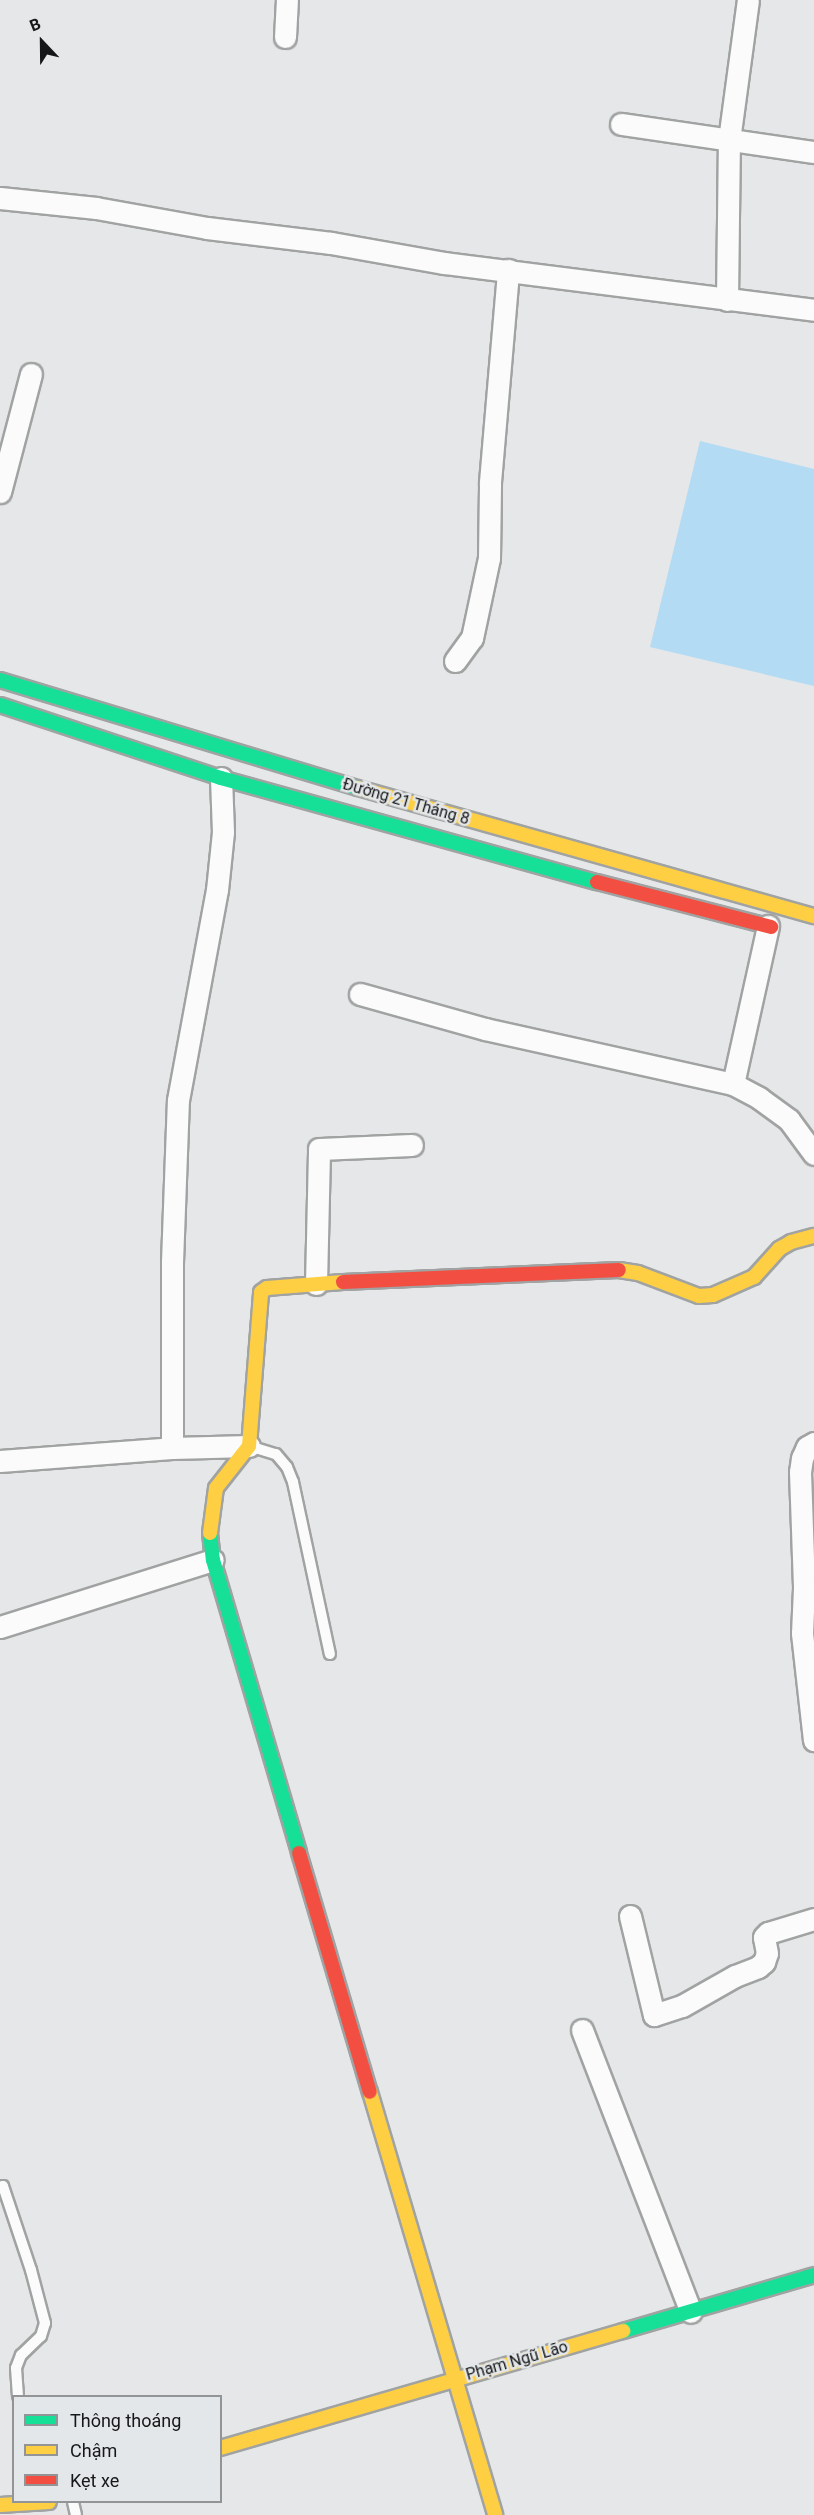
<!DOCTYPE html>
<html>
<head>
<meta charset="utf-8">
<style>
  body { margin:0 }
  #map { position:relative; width:814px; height:2515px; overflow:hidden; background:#e5e7e8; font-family:Roboto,sans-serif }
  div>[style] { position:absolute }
  .green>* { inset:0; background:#b4dbf4 }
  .roads { filter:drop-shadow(2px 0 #a1a3a3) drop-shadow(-2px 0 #a1a3a3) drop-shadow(0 2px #a1a3a3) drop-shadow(0 -2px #a1a3a3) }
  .lane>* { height:10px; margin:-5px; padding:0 5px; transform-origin:5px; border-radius:5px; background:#fbfbfc }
  .street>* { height:21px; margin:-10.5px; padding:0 10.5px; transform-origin:10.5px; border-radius:10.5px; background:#fbfbfc }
  .fast>* { height:14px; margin:-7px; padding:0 7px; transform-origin:7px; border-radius:7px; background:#16e098 }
  .slow>* { height:14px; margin:-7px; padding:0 7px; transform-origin:7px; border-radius:7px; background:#ffcf43 }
  .jam>* { height:14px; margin:-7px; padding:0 7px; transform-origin:7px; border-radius:7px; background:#f24e42 }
  span { translate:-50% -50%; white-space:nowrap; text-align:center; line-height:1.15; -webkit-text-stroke:5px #e4e7e9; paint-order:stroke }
  .street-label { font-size:16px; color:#161718 }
  .legend { position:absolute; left:12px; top:2395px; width:210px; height:108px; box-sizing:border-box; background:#e4e7e9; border:2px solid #929495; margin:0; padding:8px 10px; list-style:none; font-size:18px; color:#161718 }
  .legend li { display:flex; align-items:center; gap:12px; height:30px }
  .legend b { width:30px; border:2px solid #929495 }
  .north { position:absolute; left:12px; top:12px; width:60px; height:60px; -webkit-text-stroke:4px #e4e7e9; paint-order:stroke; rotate:338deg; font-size:16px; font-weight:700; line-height:24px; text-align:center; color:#161718 }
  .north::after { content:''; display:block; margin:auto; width:21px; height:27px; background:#161718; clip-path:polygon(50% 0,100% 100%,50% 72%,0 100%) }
</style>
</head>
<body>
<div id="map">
  <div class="green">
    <i style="clip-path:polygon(700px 441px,814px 469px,814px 686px,650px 647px)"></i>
  </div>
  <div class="roads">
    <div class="lane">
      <i style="left:249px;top:1446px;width:28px;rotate:17deg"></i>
      <i style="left:276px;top:1454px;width:17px;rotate:50deg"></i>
      <i style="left:287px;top:1467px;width:16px;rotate:68deg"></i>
      <i style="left:293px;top:1482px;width:176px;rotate:77.9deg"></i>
      <i style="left:0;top:2187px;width:3px;rotate:-18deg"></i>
      <i style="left:3px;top:2186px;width:89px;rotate:71.6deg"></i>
      <i style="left:31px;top:2270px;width:55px;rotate:75.2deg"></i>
      <i style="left:45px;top:2323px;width:14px;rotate:107deg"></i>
      <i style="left:41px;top:2336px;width:28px;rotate:136deg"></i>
      <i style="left:21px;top:2355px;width:14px;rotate:111deg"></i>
      <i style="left:16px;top:2368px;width:28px;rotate:86deg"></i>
      <i style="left:73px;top:2502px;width:13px;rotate:77deg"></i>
    </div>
    <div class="street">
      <i style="left:285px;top:37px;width:37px;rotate:-87deg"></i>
      <i style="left:621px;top:124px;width:195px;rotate:8.3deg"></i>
      <i style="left:0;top:198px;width:97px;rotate:5.9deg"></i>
      <i style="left:96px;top:208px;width:113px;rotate:10.2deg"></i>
      <i style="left:207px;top:228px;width:125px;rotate:6.9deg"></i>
      <i style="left:331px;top:243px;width:115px;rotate:10deg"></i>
      <i style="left:444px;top:263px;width:373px;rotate:7.2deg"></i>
      <i style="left:727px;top:300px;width:160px;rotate:-89.3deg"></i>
      <i style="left:729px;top:140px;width:141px;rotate:-82.3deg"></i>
      <i style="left:0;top:492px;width:122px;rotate:-75.3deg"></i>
      <i style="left:455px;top:661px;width:29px;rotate:-54deg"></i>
      <i style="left:472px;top:638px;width:82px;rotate:-78deg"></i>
      <i style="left:489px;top:558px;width:76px;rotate:-89.2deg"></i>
      <i style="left:490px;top:482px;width:213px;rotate:-85.1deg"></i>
      <i style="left:360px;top:994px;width:130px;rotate:15.6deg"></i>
      <i style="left:485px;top:1029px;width:254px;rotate:12.5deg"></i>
      <i style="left:733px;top:1084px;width:30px;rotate:28deg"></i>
      <i style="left:759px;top:1098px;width:37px;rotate:36deg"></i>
      <i style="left:789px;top:1120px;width:42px;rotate:53.7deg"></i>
      <i style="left:733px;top:1084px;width:162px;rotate:-77.5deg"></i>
      <i style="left:316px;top:1284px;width:135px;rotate:-88.7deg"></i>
      <i style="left:319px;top:1149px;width:93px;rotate:-2.5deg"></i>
      <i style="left:814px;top:1443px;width:8px;rotate:150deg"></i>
      <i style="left:807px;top:1447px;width:12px;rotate:114deg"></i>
      <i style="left:802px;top:1458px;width:14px;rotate:98deg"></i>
      <i style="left:800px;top:1472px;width:116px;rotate:88deg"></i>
      <i style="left:804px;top:1588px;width:45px;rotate:92.5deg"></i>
      <i style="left:802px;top:1633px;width:108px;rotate:83.6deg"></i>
      <i style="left:172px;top:1448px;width:186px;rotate:-90deg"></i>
      <i style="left:172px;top:1262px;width:162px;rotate:-87.9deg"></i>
      <i style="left:178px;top:1100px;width:214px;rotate:-79.5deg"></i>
      <i style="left:217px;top:890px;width:58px;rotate:-84.1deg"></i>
      <i style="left:223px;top:832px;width:54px;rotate:-92.1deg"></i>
      <i style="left:0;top:1461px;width:172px;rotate:-4.3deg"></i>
      <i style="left:172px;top:1448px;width:77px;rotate:-1.5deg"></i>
      <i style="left:0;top:1627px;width:223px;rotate:-17.5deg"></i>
      <i style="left:630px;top:1916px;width:102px;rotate:76.4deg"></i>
      <i style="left:654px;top:2015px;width:29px;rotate:-18deg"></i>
      <i style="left:682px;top:2006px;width:61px;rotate:-29.5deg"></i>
      <i style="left:735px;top:1976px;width:25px;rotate:-21deg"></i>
      <i style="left:758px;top:1967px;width:8px;rotate:-40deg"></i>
      <i style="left:764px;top:1962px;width:9px;rotate:-72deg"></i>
      <i style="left:767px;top:1953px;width:16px;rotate:-101deg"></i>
      <i style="left:764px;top:1937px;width:6px;rotate:-45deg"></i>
      <i style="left:768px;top:1933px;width:48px;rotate:-16.9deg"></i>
      <i style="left:582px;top:2030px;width:302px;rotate:68.9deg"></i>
    </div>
    <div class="fast">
      <i style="left:0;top:680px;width:374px;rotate:16.8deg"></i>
      <i style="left:0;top:705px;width:233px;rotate:18.3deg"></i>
      <i style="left:221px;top:778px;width:390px;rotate:15.5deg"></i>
      <i style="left:210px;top:1533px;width:27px;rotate:84deg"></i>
      <i style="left:213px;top:1560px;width:305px;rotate:73.6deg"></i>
      <i style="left:623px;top:2331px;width:199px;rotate:-16.3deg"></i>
    </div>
    <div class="slow">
      <i style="left:358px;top:788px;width:474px;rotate:15.7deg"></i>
      <i style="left:619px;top:1270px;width:19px;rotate:9deg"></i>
      <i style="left:638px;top:1273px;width:65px;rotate:20.7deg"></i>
      <i style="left:699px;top:1296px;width:14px;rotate:-4deg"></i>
      <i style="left:713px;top:1295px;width:45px;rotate:-23.7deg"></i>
      <i style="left:754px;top:1277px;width:38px;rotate:-48deg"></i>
      <i style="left:779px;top:1249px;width:14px;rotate:-30deg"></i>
      <i style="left:791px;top:1242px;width:24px;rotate:-15deg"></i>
      <i style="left:210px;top:1533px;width:45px;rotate:-82.4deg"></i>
      <i style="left:216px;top:1488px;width:53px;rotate:-51.8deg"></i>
      <i style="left:249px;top:1446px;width:154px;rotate:-85.5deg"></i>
      <i style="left:261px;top:1292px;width:7px;rotate:-34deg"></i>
      <i style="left:267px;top:1288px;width:76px;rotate:-4.5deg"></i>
      <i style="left:370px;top:2092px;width:441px;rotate:73.5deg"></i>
      <i style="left:220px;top:2448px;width:420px;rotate:-16.2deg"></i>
      <i style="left:0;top:2505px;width:49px;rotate:-3.5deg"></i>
    </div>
    <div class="jam">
      <i style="left:597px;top:882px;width:180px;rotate:14.5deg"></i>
      <i style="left:343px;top:1282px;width:276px;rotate:-2.5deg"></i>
      <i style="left:299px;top:1853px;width:249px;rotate:73.5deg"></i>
    </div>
  </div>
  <div class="street-label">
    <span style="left:406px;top:802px;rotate:16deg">Đường 21 Tháng 8</span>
    <span style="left:517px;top:2361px;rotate:-16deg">Phạm Ngũ Lão</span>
  </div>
  <ul class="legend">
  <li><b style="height:8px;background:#16e098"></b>Thông thoáng</li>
  <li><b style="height:8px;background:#ffcf43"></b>Chậm</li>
  <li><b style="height:8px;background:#f24e42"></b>Kẹt xe</li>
  </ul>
  <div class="north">B</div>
</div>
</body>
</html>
